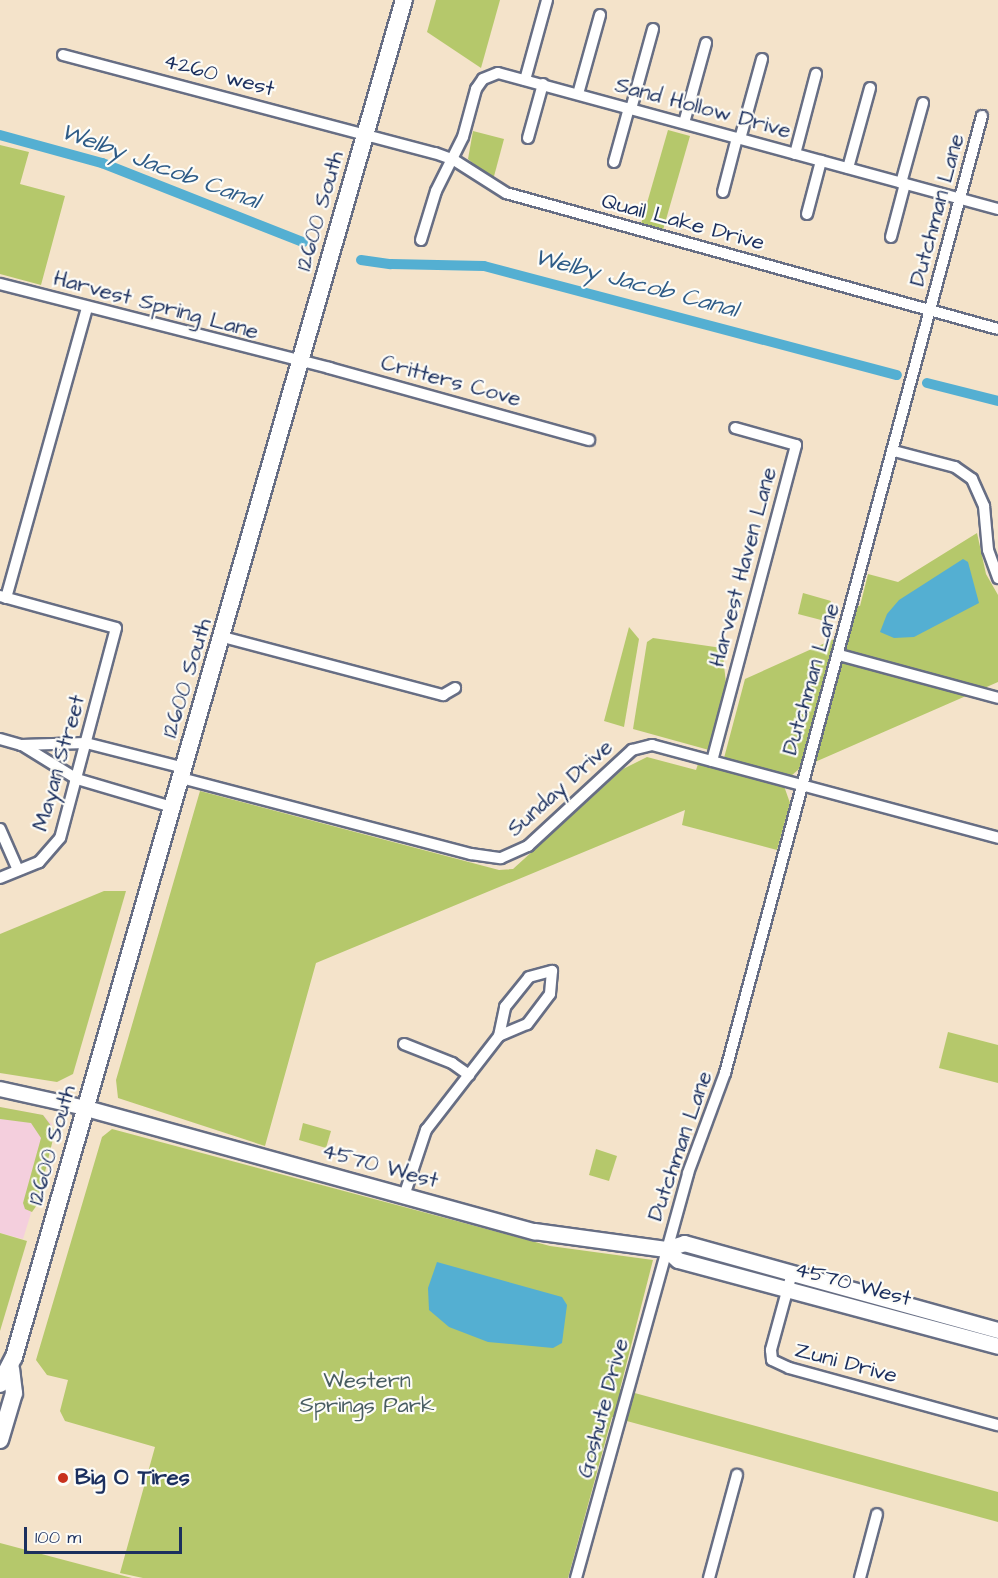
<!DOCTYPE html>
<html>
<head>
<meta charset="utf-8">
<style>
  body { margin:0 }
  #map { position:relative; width:998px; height:1578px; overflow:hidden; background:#f4e3ca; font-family:"Architects Daughter",sans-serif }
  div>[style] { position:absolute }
  .built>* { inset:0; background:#f4cfdd }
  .green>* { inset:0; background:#b5c86b }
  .water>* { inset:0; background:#54afd2 }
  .canal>* { height:10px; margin:-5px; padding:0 5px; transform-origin:5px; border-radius:5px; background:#54afd2 }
  .roads { filter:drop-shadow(2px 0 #676e84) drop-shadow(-2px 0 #676e84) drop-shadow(0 2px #676e84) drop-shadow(0 -2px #676e84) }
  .minor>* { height:10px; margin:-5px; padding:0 5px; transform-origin:5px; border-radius:5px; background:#fff }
  .tertiary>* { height:14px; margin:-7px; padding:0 7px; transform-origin:7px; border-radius:7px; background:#fff }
  .secondary>* { height:15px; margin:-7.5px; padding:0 7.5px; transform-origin:7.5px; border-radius:7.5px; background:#fff }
  .primary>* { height:16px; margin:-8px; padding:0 8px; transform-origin:8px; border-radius:8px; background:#fff }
  .dots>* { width:16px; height:16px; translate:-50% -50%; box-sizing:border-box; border:3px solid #fdfcf7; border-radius:50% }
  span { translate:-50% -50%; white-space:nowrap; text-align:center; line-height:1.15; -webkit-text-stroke:4.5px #fdfcf7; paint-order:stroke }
  .street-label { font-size:22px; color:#1b2f5e }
  .park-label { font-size:22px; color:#495d62 }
  .poi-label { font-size:22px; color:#1b2f5e; font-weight:700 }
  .left { translate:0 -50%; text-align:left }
  .water-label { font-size:24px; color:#2f5c87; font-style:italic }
  .scale { position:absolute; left:24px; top:1527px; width:158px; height:27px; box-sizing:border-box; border:3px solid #1b2f5e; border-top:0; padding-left:8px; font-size:18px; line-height:21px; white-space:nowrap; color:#1b2f5e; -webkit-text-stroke:4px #fdfcf7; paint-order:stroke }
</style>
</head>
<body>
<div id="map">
  <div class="built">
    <i style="clip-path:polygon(0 1107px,43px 1115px,52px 1124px,46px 1165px,23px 1239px,0 1233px)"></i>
  </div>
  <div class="green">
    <i style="clip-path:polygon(436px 0,500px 0,481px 68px,427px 32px)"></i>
    <i style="clip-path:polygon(668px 130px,690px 136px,663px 230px,641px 224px)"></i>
    <i style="clip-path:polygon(473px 131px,504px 139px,493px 180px,468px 159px)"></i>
    <i style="clip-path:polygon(0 145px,29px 152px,20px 184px,65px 196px,41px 285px,0 274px)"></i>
    <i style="clip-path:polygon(977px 533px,986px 574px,998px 595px,998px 682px,799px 769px,791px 776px,724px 758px,745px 679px,834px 639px,844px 603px,860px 606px,868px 574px,898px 582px)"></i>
    <i style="clip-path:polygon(803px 593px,831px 601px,825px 621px,798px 614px)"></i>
    <i style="clip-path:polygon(629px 627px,639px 639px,624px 727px,604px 721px)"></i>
    <i style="clip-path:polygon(653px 638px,722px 648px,726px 683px,709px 750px,633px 729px,647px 642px)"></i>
    <i style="clip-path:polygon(647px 757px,696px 770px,698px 764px,784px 786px,790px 803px,777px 850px,682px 825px,685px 810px,316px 963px,265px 1146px,118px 1098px,116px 1080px,200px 791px,499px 870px,513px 869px,623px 769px)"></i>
    <i style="clip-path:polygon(104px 891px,126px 891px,73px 1074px,57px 1082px,0 1073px,0 934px)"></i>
    <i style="clip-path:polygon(948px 1032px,998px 1045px,998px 1083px,939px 1068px)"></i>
    <i style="clip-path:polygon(0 1107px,43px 1115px,55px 1131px,37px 1205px,32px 1212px,25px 1209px,23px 1203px,41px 1138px,31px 1123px,0 1119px)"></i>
    <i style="clip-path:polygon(303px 1123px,331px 1131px,326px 1148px,299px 1140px)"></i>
    <i style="clip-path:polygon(112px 1129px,550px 1246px,653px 1260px,620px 1389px,998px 1492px,998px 1522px,612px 1417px,568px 1578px,143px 1578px,120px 1573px,155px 1447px,65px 1421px,60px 1411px,68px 1380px,47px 1375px,36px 1360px,102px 1137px)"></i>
    <i style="clip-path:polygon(596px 1149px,617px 1156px,609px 1181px,589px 1175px)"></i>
    <i style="clip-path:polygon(0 1233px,27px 1241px,0 1331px)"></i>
    <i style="clip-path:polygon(0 1543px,132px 1578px,0 1578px)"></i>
  </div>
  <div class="water">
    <i style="clip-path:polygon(963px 559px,968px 562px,979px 603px,914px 637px,894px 638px,880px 632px,887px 614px,899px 600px)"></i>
    <i style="clip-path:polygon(437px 1262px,562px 1297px,567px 1305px,562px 1343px,553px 1348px,488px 1342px,449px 1327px,429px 1310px,428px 1288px)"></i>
  </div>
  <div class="canal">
    <i style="left:0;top:135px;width:106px;rotate:15.4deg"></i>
    <i style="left:102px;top:163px;width:216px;rotate:21.5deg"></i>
    <i style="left:361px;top:260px;width:30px;rotate:8deg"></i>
    <i style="left:391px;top:264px;width:93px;rotate:1.2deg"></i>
    <i style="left:484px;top:266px;width:427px;rotate:14.8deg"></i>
    <i style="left:927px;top:383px;width:73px;rotate:14.2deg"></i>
  </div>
  <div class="roads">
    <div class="minor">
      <i style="left:63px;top:55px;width:385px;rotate:14.8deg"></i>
      <i style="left:435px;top:153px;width:20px;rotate:20deg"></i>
      <i style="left:454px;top:160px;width:62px;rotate:32.4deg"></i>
      <i style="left:506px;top:193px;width:510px;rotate:15.45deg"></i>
      <i style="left:525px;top:80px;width:83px;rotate:-74.6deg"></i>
      <i style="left:578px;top:94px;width:82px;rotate:-74.4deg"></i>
      <i style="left:631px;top:109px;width:83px;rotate:-74.6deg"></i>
      <i style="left:684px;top:123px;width:83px;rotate:-74.6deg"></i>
      <i style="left:528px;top:138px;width:56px;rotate:-74.5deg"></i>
      <i style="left:740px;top:139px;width:83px;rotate:-74.6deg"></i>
      <i style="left:795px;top:154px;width:83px;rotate:-75.3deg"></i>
      <i style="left:614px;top:162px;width:56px;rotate:-74.5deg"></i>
      <i style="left:848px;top:168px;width:83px;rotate:-74.6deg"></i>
      <i style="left:901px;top:183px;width:83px;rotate:-74.6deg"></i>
      <i style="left:723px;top:192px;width:56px;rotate:-75.5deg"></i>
      <i style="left:807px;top:214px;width:55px;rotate:-75.2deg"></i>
      <i style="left:891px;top:237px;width:55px;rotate:-75.2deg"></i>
      <i style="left:421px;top:240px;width:51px;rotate:-73deg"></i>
      <i style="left:436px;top:191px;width:60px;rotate:-63.4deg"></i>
      <i style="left:463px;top:137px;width:50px;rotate:-74.8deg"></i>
      <i style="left:476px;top:89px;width:12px;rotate:-55deg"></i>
      <i style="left:483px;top:79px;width:16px;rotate:-22deg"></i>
      <i style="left:498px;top:73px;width:518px;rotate:15.22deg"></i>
      <i style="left:0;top:284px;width:340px;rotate:14.3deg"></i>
      <i style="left:329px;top:368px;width:270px;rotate:15.5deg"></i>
      <i style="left:894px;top:451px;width:63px;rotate:14.7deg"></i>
      <i style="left:955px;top:467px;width:21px;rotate:35deg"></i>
      <i style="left:972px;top:479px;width:30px;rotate:66deg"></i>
      <i style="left:984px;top:506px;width:44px;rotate:84.8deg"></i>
      <i style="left:988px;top:550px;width:30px;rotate:70deg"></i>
      <i style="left:0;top:596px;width:120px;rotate:15.4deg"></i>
      <i style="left:116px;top:628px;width:217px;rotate:104.9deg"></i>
      <i style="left:60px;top:838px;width:32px;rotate:131deg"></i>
      <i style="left:39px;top:862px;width:42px;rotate:157.7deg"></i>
      <i style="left:6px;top:598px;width:302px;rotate:-74.4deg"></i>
      <i style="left:223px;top:637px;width:228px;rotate:14.8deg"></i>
      <i style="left:443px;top:695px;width:14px;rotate:-30deg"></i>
      <i style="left:839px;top:655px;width:165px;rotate:15.1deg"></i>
      <i style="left:0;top:739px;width:22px;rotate:16deg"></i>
      <i style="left:21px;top:745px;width:65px;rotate:-1.8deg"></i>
      <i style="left:86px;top:743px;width:101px;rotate:14.3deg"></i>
      <i style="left:22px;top:745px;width:65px;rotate:31.7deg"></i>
      <i style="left:77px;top:779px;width:99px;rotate:16.4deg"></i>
      <i style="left:712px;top:761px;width:327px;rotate:-75.1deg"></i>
      <i style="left:796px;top:445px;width:63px;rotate:-164.4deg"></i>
      <i style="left:181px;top:778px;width:300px;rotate:14.7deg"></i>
      <i style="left:471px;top:854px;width:30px;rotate:8deg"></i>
      <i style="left:501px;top:858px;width:30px;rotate:-24deg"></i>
      <i style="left:528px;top:846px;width:142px;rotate:-42.7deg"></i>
      <i style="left:632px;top:750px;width:21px;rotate:-14deg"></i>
      <i style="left:652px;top:745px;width:358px;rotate:15deg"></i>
      <i style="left:0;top:829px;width:45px;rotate:66.3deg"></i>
      <i style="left:404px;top:1044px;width:52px;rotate:21.6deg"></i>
      <i style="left:452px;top:1063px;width:21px;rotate:35deg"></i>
      <i style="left:404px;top:1196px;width:70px;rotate:-71.6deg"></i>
      <i style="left:426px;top:1130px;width:119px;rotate:-52.2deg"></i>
      <i style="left:499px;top:1036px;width:30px;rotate:-78deg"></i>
      <i style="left:505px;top:1007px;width:38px;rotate:-51deg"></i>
      <i style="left:529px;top:977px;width:24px;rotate:-15deg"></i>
      <i style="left:552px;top:971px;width:23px;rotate:95deg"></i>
      <i style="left:550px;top:994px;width:38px;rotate:127deg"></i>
      <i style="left:527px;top:1024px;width:30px;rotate:157deg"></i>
      <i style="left:792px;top:1273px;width:80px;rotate:105.3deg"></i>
      <i style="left:771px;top:1350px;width:10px;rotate:84deg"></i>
      <i style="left:772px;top:1360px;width:19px;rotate:25deg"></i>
      <i style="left:789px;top:1368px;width:217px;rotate:15.3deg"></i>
      <i style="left:576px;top:1578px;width:420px;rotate:-74.5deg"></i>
      <i style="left:688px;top:1173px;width:107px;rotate:-69.7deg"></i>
      <i style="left:725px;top:1073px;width:991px;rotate:-74.97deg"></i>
      <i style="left:709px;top:1578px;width:107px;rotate:-74.8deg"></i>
      <i style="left:860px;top:1578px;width:66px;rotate:-75.1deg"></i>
    </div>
    <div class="tertiary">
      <i style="left:0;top:1089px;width:88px;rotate:12.5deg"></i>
    </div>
    <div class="secondary">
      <i style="left:86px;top:1108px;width:465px;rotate:15.4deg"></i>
      <i style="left:534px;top:1231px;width:133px;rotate:7.8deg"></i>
      <i style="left:666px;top:1249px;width:19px;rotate:-18deg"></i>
      <i style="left:684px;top:1243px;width:326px;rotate:15.5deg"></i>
      <i style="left:666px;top:1249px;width:16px;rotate:43deg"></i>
      <i style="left:678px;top:1260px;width:331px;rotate:15deg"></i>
    </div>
    <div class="primary">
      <i style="left:0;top:1384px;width:30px;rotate:-63deg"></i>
      <i style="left:14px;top:1357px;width:1412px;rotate:-73.97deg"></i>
      <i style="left:0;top:1440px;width:49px;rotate:-73.4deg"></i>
      <i style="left:14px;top:1393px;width:24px;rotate:-97deg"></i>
    </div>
  </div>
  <div class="dots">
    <i style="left:63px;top:1478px;background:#c8321e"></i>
  </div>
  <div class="street-label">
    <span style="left:219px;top:75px;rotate:15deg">4260 west</span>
    <span style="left:703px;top:108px;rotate:15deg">Sand Hollow Drive</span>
    <span style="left:937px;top:210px;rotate:-75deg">Dutchman Lane</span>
    <span style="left:320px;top:211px;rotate:-74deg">12600 South</span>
    <span style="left:683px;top:222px;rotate:15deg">Quail Lake Drive</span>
    <span style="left:156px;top:305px;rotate:15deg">Harvest Spring Lane</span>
    <span style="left:451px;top:381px;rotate:15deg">Critters Cove</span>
    <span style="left:743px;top:567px;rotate:-75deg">Harvest Haven Lane</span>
    <span style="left:187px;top:678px;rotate:-73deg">12600 South</span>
    <span style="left:811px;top:679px;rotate:-74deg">Dutchman Lane</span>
    <span style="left:59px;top:763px;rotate:-74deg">Mayan Street</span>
    <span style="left:560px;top:788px;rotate:-42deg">Sunday Drive</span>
    <span style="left:52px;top:1145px;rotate:-74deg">12600 South</span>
    <span style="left:680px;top:1146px;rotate:-71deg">Dutchman Lane</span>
    <span style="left:380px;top:1166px;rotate:15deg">4570 West</span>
    <span style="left:853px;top:1284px;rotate:15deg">4570 West</span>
    <span style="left:846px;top:1363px;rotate:15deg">Zuni Drive</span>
    <span style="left:603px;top:1408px;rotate:-75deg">Goshute Drive</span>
  </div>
  <div class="park-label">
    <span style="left:367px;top:1393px">Western<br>Springs Park</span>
  </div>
  <div class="poi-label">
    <span class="left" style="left:75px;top:1478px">Big O Tires</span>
  </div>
  <div class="water-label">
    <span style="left:160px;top:167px;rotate:20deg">Welby Jacob Canal</span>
    <span style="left:636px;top:284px;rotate:15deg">Welby Jacob Canal</span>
  </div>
  <div class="scale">100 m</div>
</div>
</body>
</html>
